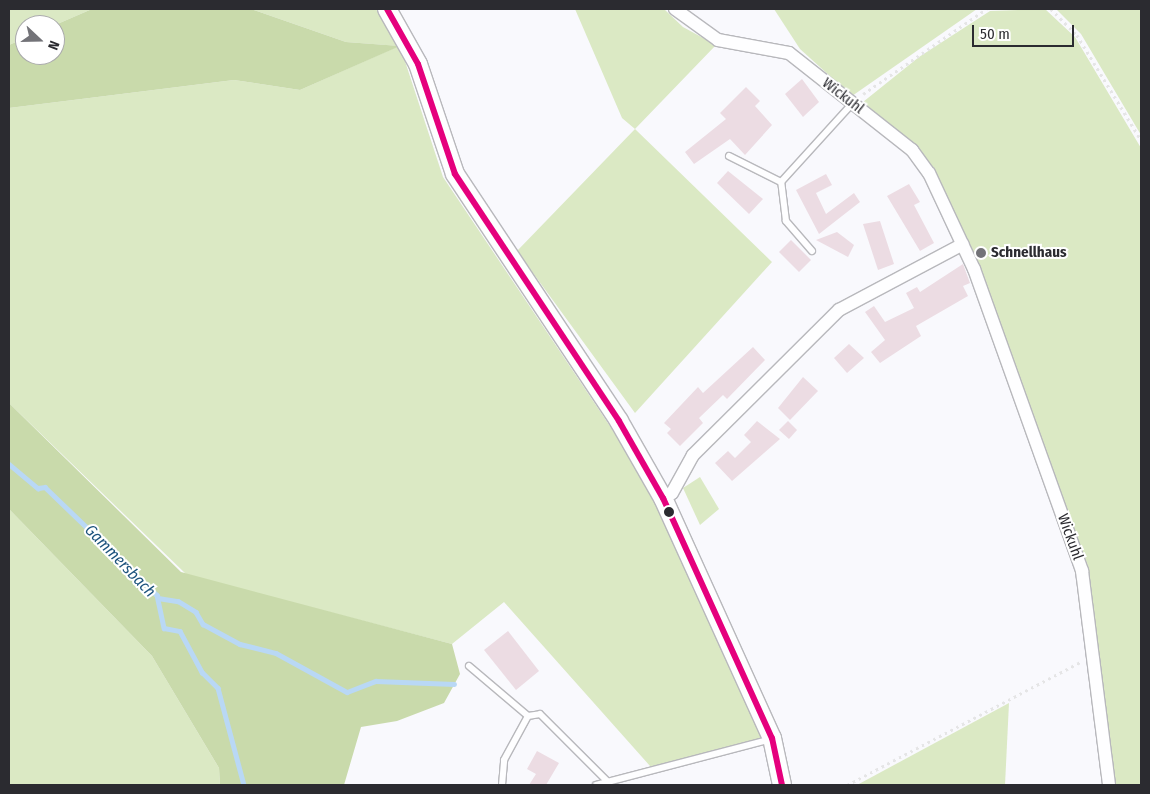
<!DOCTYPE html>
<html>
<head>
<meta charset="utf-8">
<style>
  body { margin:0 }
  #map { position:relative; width:1150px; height:794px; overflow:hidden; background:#f9f9fd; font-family:"Fira Sans Condensed",sans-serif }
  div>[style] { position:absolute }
  .green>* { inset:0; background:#dbe9c4 }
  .forest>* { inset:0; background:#c9daab }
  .stream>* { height:4.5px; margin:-2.25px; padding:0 2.25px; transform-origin:2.25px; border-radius:2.25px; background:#b9d8f5 }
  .building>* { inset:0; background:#ecdce3 }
  .path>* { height:2.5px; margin-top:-1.25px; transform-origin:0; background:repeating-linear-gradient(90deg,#e5e5e6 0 2.5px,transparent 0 6.5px) }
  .roads { filter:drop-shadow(1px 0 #b8b8bc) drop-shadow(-1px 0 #b8b8bc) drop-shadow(0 1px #b8b8bc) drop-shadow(0 -1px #b8b8bc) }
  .lane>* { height:6px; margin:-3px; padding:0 3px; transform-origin:3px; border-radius:3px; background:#fefeff }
  .street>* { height:12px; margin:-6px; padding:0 6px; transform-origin:6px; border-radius:6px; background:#fefeff }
  .secondary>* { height:18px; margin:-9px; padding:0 9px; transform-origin:9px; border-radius:9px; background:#fefeff }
  .bus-1>* { height:6px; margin:-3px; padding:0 3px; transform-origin:3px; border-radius:3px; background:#e5007d }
  .dots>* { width:14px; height:14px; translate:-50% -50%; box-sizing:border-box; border:2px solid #fff; border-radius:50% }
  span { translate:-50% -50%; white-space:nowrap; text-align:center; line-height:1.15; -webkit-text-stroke:4px #fff; paint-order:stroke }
  .street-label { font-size:15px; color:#2b2b30 }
  .poi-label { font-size:15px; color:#2b2b30; font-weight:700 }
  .left { translate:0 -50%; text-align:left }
  .water-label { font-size:16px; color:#1d537d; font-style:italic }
  .frame { position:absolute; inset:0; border:10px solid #2b2b30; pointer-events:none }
  .north { position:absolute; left:15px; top:15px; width:50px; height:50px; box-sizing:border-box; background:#fff; border:1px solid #aaaaac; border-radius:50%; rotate:111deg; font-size:14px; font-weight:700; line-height:20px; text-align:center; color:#2b2b30 }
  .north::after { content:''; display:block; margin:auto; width:18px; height:22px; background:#737378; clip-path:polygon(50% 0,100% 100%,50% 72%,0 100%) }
  .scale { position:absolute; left:972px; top:25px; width:102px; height:22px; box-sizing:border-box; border:2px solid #2b2b30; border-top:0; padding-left:6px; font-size:15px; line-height:18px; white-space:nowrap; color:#2b2b30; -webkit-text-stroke:4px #fff; paint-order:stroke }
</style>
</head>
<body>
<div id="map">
  <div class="green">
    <i style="clip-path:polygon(9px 9px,92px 9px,55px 25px,25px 25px,25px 38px,9px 45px)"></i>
    <i style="clip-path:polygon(251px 9px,376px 9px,400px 46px,443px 177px,638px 468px,728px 654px,763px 744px,673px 765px,650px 766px,504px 602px,452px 644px,187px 575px,9px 403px,9px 108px,234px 80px,300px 90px,399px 46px,346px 42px)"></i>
    <i style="clip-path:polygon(575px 9px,664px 9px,683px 27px,716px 45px,635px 129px,772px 262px,635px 413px,517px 251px,635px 129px,622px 118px)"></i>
    <i style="clip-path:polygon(774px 9px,977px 9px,852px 96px,800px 49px)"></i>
    <i style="clip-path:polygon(1045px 9px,1075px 37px,1141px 148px,1141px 785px,1113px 785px,1088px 566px,971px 248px,915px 147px,863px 102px,919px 57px,990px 11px)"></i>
    <i style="clip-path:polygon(1056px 9px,1141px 9px,1141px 135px,1081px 34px)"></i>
    <i style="clip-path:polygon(700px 477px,719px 509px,700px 525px,683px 488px)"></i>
    <i style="clip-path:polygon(9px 509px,152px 656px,219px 768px,220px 785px,9px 785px)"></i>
    <i style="clip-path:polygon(1009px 703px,1005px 785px,857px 785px)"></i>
  </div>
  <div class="forest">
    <i style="clip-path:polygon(92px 9px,251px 9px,346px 42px,400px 46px,300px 90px,234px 80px,9px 108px,9px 45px,25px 38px,25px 55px,55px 55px,55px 25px)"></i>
    <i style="clip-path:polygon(9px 403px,181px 572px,452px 644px,460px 674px,444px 703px,397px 721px,361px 727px,344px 785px,220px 785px,219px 768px,152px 656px,9px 509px)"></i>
  </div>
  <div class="stream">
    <i style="left:9px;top:464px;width:38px;rotate:40deg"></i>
    <i style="left:38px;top:488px;width:7px;rotate:-8deg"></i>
    <i style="left:45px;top:487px;width:156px;rotate:44deg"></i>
    <i style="left:157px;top:595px;width:34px;rotate:78deg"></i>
    <i style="left:164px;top:628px;width:16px;rotate:11deg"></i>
    <i style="left:180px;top:631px;width:47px;rotate:61.8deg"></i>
    <i style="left:202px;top:672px;width:23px;rotate:45deg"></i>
    <i style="left:218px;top:688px;width:100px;rotate:75deg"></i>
    <i style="left:158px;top:598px;width:20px;rotate:9deg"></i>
    <i style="left:178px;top:601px;width:21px;rotate:31deg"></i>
    <i style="left:196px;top:612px;width:14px;rotate:60deg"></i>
    <i style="left:203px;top:624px;width:42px;rotate:28.4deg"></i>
    <i style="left:240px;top:644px;width:37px;rotate:14deg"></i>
    <i style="left:276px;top:653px;width:81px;rotate:28.8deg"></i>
    <i style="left:347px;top:692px;width:31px;rotate:-21deg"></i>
    <i style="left:376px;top:681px;width:78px;rotate:2.2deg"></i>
  </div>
  <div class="building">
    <i style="clip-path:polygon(802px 79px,819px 102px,803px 117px,785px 94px)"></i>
    <i style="clip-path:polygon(746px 87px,760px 101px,755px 106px,772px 125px,745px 155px,730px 139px,694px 164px,685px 152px,726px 119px,720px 113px)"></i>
    <i style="clip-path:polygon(728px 171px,763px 199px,749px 214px,717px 183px)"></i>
    <i style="clip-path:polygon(826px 174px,832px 185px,816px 193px,826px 214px,854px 193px,860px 202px,819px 234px,796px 190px)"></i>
    <i style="clip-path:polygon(909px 184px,920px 202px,914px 205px,934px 243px,920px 251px,887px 196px)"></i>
    <i style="clip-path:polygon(880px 221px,894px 264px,878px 270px,863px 224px)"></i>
    <i style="clip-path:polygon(837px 232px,854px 245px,848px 257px,816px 240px)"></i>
    <i style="clip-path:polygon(791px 240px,811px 260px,799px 272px,779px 252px)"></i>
    <i style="clip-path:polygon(963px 264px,970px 283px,963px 286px,968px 296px,916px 326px,921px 336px,880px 363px,871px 352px,885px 340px,865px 312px,874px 306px,885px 322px,914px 308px,906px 293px,917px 287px,920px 292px)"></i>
    <i style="clip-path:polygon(849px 344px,864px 358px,847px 373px,834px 358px)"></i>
    <i style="clip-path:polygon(753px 347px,765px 360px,727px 399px,723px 395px,699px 418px,703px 423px,680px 446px,667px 433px,671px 429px,664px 423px,698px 387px,703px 393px)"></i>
    <i style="clip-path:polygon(803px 377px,818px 391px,790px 420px,778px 408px)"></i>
    <i style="clip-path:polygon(757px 421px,780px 439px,732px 481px,715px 463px,728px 451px,735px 458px,751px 442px,744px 435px)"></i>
    <i style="clip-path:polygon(788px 421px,797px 430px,789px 439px,779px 430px)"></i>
    <i style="clip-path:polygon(508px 631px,539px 671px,516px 690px,484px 650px)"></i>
    <i style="clip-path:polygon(537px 751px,559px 763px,546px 785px,529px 785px,536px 774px,527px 769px)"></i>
  </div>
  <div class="path">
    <i style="left:1051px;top:9px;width:37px;rotate:45deg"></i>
    <i style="left:1077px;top:35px;width:123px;rotate:58.6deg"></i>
    <i style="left:863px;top:94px;width:150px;rotate:-34.6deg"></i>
    <i style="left:847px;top:785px;width:263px;rotate:-27.8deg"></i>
  </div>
  <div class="roads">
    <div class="lane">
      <i style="left:729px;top:156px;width:58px;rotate:26.6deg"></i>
      <i style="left:812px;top:251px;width:40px;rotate:-131deg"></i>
      <i style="left:786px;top:221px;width:39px;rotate:-97deg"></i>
      <i style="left:781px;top:182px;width:104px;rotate:-47.7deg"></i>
      <i style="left:469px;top:666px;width:77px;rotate:40.3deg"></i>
      <i style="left:502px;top:785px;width:25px;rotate:-85deg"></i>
      <i style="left:504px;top:760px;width:50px;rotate:-61.4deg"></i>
      <i style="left:528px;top:716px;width:12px;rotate:-9deg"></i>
      <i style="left:540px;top:714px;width:95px;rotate:45deg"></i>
      <i style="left:596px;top:785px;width:181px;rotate:-14.7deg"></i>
    </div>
    <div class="street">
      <i style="left:675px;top:9px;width:53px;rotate:35.8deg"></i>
      <i style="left:718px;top:40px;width:72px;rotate:10.4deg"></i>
      <i style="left:789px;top:53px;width:157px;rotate:38.3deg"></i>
      <i style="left:912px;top:150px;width:29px;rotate:54deg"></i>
      <i style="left:929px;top:173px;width:106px;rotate:64.9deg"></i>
      <i style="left:974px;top:269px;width:321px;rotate:70.3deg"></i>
      <i style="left:1082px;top:571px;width:216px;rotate:82.8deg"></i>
      <i style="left:663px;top:498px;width:10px;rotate:-29deg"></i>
      <i style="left:672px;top:493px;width:43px;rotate:-61.1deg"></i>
      <i style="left:693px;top:455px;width:206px;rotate:-44.8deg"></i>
      <i style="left:839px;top:310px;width:140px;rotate:-28deg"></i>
    </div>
    <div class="secondary">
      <i style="left:387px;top:9px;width:63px;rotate:60.6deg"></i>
      <i style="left:418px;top:64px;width:116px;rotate:71.4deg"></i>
      <i style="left:455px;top:174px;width:296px;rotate:56.4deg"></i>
      <i style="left:619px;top:421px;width:89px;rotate:60.3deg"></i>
      <i style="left:663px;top:498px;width:264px;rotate:65.6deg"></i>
      <i style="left:772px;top:738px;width:48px;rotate:78deg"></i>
    </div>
  </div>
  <div class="bus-1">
    <i style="left:387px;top:9px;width:63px;rotate:60.6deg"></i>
    <i style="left:418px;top:64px;width:116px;rotate:71.4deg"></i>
    <i style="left:455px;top:174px;width:296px;rotate:56.4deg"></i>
    <i style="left:619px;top:421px;width:89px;rotate:60.3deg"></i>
    <i style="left:663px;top:498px;width:264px;rotate:65.6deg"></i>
    <i style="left:772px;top:738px;width:48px;rotate:78deg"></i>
  </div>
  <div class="dots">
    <i style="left:981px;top:253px;background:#737378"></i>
    <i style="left:669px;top:512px;background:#2b2b30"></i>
  </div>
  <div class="street-label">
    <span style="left:843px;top:96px;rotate:38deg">Wickuhl</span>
    <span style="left:1070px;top:537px;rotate:70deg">Wickuhl</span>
  </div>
  <div class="poi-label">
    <span class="left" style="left:991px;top:253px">Schnellhaus</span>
  </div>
  <div class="water-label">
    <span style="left:120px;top:561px;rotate:46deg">Gammersbach</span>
  </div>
  <div class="frame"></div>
  <div class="north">N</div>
  <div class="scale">50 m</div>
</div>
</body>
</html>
